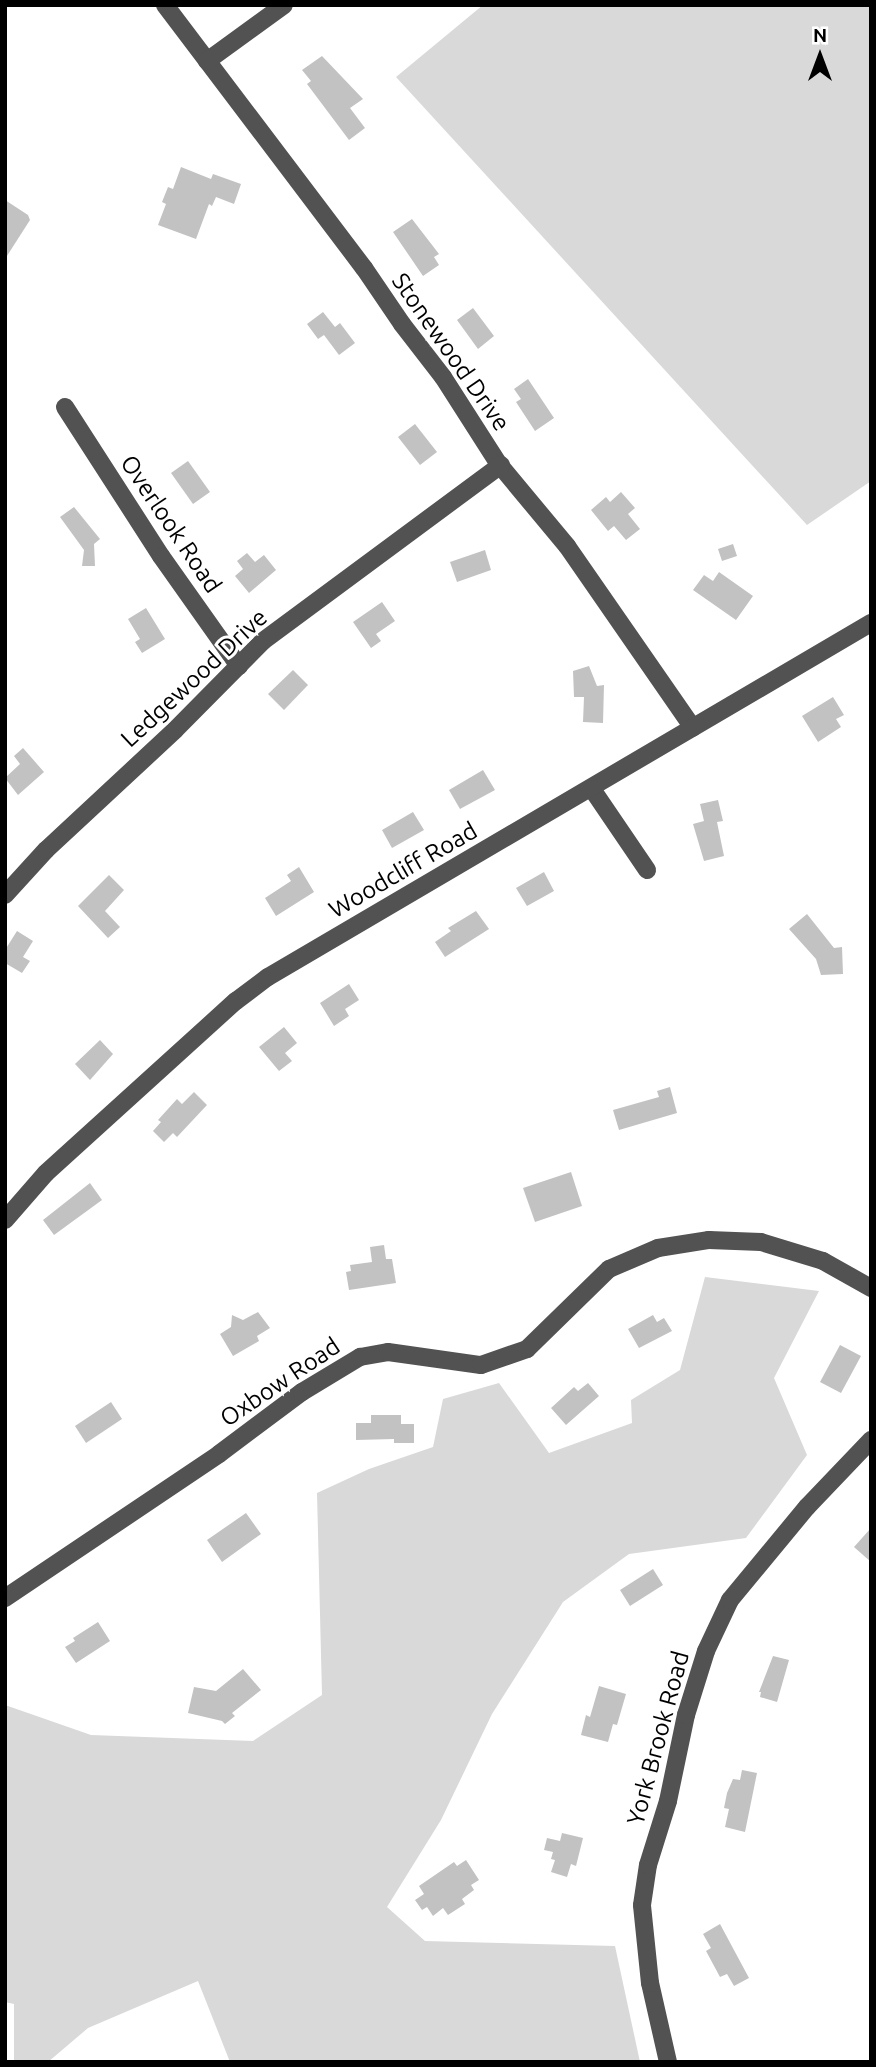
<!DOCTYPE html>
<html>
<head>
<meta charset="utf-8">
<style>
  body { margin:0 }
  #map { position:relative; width:876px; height:2067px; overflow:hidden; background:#fff; font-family:Ubuntu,sans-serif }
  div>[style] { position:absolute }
  .green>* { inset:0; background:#d9d9d9 }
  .building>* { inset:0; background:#c2c2c2 }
  .minor>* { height:18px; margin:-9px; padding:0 9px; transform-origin:9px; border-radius:9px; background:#525252 }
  span { translate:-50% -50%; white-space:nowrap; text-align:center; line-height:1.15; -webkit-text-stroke:6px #fff; paint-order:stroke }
  .street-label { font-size:24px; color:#000 }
  .frame { position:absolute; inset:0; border:7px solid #000; pointer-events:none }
  .north { position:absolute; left:785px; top:21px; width:70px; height:70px; -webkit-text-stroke:5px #fff; paint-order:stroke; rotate:0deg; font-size:19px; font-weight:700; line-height:28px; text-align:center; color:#000 }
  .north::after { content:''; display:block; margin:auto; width:24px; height:32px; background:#000; clip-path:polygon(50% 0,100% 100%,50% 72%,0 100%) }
</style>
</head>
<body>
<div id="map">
  <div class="green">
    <i style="clip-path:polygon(483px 5px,871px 5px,871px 481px,807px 525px,396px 77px)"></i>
    <i style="clip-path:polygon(705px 1277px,819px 1291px,774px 1378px,807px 1455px,746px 1538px,629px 1554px,563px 1602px,492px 1714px,441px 1820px,387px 1907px,425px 1941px,615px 1946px,640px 2062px,230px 2062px,198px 1981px,88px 2028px,48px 2062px,14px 2060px,14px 2004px,5px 2002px,5px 1705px,91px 1735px,253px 1741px,322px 1695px,317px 1493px,369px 1469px,433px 1447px,443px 1399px,499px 1383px,549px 1453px,632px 1423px,631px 1400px,680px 1370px)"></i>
  </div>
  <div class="building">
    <i style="clip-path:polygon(322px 56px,363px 99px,350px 108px,365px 128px,349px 140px,307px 84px,311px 81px,302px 70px)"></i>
    <i style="clip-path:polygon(181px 167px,211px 179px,213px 174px,241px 184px,234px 204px,216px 197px,212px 206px,209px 204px,196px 239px,158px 225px,166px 204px,162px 202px,168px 187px,173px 189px)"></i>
    <i style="clip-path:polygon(5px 200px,28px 215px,30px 220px,5px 259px)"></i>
    <i style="clip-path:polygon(412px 219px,439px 254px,434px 257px,439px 265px,423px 276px,393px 232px)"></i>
    <i style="clip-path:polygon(473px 308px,494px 336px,478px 349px,457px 320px)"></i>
    <i style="clip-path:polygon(323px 312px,335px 327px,340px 323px,355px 343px,339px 355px,324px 335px,318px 339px,307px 324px)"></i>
    <i style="clip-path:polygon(528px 379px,554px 418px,535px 431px,516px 402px,521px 399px,514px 389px)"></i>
    <i style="clip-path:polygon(415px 424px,437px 452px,420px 465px,398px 437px)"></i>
    <i style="clip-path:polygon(188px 461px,210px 492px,193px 504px,171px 473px)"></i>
    <i style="clip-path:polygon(621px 492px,635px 508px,628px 514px,640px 529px,626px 540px,614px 526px,608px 531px,591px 510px,606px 497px,610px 502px)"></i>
    <i style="clip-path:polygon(74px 507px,100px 539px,94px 544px,95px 566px,82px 566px,84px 550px,60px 517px)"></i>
    <i style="clip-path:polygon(733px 544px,737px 556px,722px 561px,718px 549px)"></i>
    <i style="clip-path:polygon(485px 550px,491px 570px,457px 582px,450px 562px)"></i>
    <i style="clip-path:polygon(247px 553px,255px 562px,264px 555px,276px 570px,249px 593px,235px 576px,243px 569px,237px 561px)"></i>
    <i style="clip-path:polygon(719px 572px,753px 596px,736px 620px,693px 590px,704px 575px,713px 581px)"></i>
    <i style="clip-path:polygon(382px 602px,395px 621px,376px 634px,381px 641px,371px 648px,353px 622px)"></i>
    <i style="clip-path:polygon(146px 608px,165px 639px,142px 653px,135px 642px,140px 639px,128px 619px)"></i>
    <i style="clip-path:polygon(589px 666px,597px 686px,604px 685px,603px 723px,583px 722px,584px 697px,574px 697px,573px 671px)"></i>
    <i style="clip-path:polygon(293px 670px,308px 685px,284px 710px,268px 694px)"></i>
    <i style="clip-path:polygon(833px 697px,844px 715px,836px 719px,841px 727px,818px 742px,802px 716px)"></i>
    <i style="clip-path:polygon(23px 748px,44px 772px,18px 795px,5px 778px,20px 764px,14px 756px)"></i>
    <i style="clip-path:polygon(483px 770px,495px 790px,460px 809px,449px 790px)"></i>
    <i style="clip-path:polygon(718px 800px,723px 821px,717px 822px,724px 856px,704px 861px,693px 824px,704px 821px,700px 804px)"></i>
    <i style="clip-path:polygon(413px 812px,424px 830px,392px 848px,382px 830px)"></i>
    <i style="clip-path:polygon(299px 867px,314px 892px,276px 916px,265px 898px,291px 881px,287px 875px)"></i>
    <i style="clip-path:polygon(544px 872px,554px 891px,527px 906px,516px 888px)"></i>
    <i style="clip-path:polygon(109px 875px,124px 890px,105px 911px,120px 927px,108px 938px,78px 906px)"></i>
    <i style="clip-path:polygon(476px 911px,489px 929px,445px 957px,435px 942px,451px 931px,448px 928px)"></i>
    <i style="clip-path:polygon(807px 914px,834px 948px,842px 947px,843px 974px,821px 975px,816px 959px,789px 929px)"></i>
    <i style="clip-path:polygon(17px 931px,33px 941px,23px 957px,30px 961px,22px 973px,5px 963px,5px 950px)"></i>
    <i style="clip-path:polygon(349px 984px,359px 1000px,345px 1009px,349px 1016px,334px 1026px,320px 1003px)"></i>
    <i style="clip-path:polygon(284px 1027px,297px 1043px,285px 1053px,292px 1061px,279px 1071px,259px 1047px)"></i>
    <i style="clip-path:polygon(100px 1040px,113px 1054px,90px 1080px,75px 1064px)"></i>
    <i style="clip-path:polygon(670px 1087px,677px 1113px,619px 1130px,613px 1110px,659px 1097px,657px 1091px)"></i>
    <i style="clip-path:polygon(194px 1092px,207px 1105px,177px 1137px,173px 1133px,164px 1142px,153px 1131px,161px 1122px,158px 1120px,177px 1099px,182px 1104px)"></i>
    <i style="clip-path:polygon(571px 1172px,582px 1206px,535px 1222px,523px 1188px)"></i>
    <i style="clip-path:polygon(90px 1183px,102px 1200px,54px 1235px,43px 1220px)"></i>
    <i style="clip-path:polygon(384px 1245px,386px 1259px,392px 1259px,396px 1283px,349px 1290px,346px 1272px,351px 1271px,350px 1265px,372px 1262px,370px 1247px)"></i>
    <i style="clip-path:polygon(258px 1312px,270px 1328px,257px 1336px,259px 1341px,233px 1356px,220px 1334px,231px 1327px,232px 1315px,243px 1320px)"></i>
    <i style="clip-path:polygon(653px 1315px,657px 1322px,664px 1318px,672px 1331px,639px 1348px,628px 1329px)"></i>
    <i style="clip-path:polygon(840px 1345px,861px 1356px,841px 1393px,820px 1382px)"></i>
    <i style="clip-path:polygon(588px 1383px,599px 1396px,566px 1425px,551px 1408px,574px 1387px,578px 1391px)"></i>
    <i style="clip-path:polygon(111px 1402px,122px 1419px,86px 1443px,75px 1426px)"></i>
    <i style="clip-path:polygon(371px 1415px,401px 1415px,401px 1424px,414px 1424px,414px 1443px,394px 1443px,394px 1439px,356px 1440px,356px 1423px,371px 1423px)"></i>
    <i style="clip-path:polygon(246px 1513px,261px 1534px,222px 1562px,207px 1540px)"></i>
    <i style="clip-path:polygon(871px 1528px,871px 1562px,854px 1547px)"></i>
    <i style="clip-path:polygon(653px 1569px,663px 1585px,630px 1606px,620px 1590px)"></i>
    <i style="clip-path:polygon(98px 1622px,110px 1641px,76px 1663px,65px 1647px,75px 1641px,73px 1638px)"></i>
    <i style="clip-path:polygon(773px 1656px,789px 1660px,777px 1702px,760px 1697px,761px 1692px,759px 1692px)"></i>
    <i style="clip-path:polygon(243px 1669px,261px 1690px,232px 1713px,235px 1716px,225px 1724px,222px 1721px,188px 1713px,194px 1687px,216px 1691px)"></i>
    <i style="clip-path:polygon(599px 1686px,626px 1694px,617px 1725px,613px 1724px,608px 1742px,581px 1735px,586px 1715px,590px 1717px)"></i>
    <i style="clip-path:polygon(742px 1770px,757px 1773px,745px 1832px,725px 1827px,729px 1809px,724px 1808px,727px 1793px,733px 1779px,740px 1780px)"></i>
    <i style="clip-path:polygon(562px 1833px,583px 1838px,576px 1866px,571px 1864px,567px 1877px,551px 1872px,555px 1860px,551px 1859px,553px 1852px,544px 1850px,547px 1838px,560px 1841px)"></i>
    <i style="clip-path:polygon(466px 1860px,479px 1880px,471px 1885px,474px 1890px,462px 1899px,465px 1904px,448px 1915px,443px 1908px,433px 1916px,427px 1907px,422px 1910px,415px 1900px,424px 1894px,419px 1886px,454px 1862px,457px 1866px)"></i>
    <i style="clip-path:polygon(720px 1924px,749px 1978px,734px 1986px,727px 1974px,720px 1977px,706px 1951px,711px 1948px,703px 1934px)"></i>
  </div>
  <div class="minor">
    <i style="left:165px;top:5px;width:330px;rotate:52.9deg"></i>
    <i style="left:364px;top:268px;width:68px;rotate:55.8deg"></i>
    <i style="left:402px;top:324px;width:67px;rotate:52.3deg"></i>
    <i style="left:443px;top:377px;width:102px;rotate:57.4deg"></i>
    <i style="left:498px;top:463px;width:108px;rotate:50.3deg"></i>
    <i style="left:567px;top:546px;width:221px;rotate:55.3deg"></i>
    <i style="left:207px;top:61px;width:95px;rotate:-36deg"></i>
    <i style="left:65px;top:407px;width:177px;rotate:57.2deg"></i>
    <i style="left:161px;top:556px;width:135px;rotate:54.7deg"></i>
    <i style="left:592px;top:789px;width:98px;rotate:55.8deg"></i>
    <i style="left:5px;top:895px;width:61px;rotate:-47.7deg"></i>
    <i style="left:46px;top:850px;width:176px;rotate:-42.9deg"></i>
    <i style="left:175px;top:730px;width:125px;rotate:-45.3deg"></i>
    <i style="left:263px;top:641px;width:296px;rotate:-36.5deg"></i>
    <i style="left:5px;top:1220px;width:62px;rotate:-48.9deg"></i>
    <i style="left:46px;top:1173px;width:256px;rotate:-42.2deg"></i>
    <i style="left:236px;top:1001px;width:40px;rotate:-37deg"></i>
    <i style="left:268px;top:977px;width:699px;rotate:-30.42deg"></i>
    <i style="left:5px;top:1598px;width:258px;rotate:-33.9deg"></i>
    <i style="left:219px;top:1454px;width:104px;rotate:-36.8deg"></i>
    <i style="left:302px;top:1392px;width:68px;rotate:-31.1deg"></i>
    <i style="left:360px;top:1357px;width:28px;rotate:-10deg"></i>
    <i style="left:388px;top:1352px;width:94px;rotate:8deg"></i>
    <i style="left:481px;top:1365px;width:49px;rotate:-19.2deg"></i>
    <i style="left:527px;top:1349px;width:115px;rotate:-44.3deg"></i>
    <i style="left:609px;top:1269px;width:53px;rotate:-23.2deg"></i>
    <i style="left:658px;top:1248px;width:52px;rotate:-8.9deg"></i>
    <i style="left:709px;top:1240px;width:52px;rotate:2.2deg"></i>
    <i style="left:761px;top:1242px;width:65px;rotate:17deg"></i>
    <i style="left:823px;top:1261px;width:55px;rotate:29.4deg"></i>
    <i style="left:668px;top:2062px;width:81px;rotate:-102.8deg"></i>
    <i style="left:650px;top:1983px;width:78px;rotate:-95.9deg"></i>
    <i style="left:642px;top:1905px;width:40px;rotate:-81.5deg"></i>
    <i style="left:648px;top:1865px;width:67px;rotate:-72.6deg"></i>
    <i style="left:668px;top:1801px;width:88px;rotate:-78.2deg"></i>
    <i style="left:686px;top:1715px;width:67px;rotate:-72.6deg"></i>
    <i style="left:706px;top:1651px;width:56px;rotate:-64.8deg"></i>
    <i style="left:730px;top:1600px;width:121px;rotate:-50.4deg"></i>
    <i style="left:807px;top:1507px;width:93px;rotate:-46.3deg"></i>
  </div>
  <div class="street-label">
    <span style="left:451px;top:352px;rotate:55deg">Stonewood Drive</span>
    <span style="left:171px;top:524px;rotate:56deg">Overlook Road</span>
    <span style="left:194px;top:678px;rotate:-43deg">Ledgewood Drive</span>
    <span style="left:403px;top:870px;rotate:-30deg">Woodcliff Road</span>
    <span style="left:280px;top:1382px;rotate:-34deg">Oxbow Road</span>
    <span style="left:658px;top:1738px;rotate:-75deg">York Brook Road</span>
  </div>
  <div class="frame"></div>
  <div class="north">N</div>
</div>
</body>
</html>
